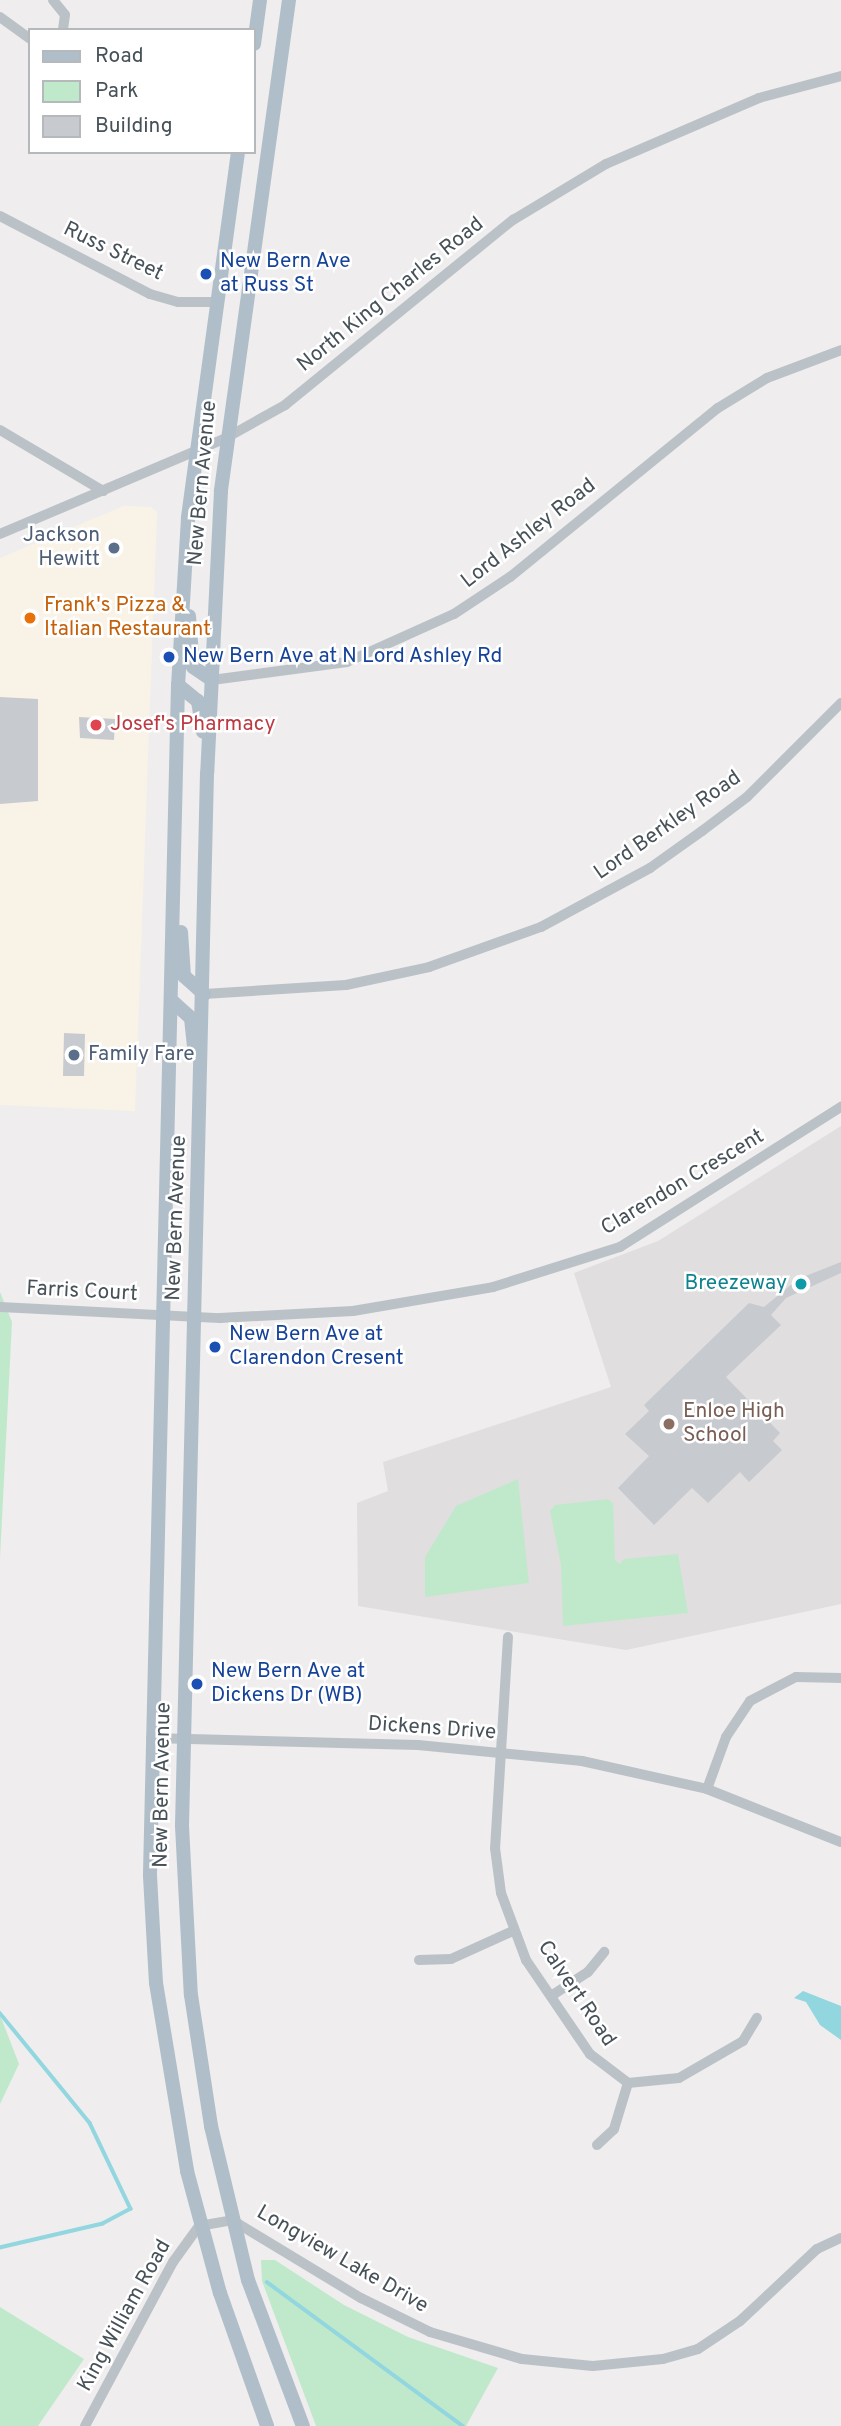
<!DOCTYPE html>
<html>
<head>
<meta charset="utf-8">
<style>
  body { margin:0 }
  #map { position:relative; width:841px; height:2426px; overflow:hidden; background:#efeded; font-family:Overpass,sans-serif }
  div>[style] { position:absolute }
  .commercial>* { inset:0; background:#f9f3e7 }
  .education>* { inset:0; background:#e0dede }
  .green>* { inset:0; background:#c0e9cc }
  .water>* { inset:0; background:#92d6e0 }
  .stream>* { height:3.5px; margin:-1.75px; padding:0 1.75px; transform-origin:1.75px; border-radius:1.75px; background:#92d6e0 }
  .building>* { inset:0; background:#c7cacf }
  .minor>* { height:10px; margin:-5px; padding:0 5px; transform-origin:5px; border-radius:5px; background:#bac2c8 }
  .major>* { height:14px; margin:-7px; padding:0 7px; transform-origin:7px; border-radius:7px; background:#b0bec9 }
  .dots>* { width:19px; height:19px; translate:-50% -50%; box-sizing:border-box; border:4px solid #fff; border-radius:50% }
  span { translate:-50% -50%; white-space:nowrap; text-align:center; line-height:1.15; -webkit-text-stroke:5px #fff; paint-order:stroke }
  .street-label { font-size:21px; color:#475158 }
  .transit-label { font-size:21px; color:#164399 }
  .left { translate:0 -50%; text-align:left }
  .service-label { font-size:21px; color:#4e5e75 }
  .right { translate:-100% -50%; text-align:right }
  .food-label { font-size:21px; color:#c56008 }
  .health-label { font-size:21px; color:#be3a42 }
  .culture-label { font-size:21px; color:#0d838f }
  .education-label { font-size:21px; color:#785e54 }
  .legend { position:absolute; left:28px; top:28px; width:228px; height:126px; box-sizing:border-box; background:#fff; border:2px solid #b5b9bc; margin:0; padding:9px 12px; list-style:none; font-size:21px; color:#475158 }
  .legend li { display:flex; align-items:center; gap:14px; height:35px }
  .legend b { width:35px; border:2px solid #b5b9bc }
</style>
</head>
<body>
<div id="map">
  <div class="commercial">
    <i style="clip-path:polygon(124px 506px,151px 507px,157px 512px,135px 1111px,0 1105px,0 558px)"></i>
  </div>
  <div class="education">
    <i style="clip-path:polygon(841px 1126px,841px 1604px,626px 1650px,358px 1606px,357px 1503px,388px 1491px,383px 1462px,611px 1387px,574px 1273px,658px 1241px)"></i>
  </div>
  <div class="green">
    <i style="clip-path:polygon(0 1292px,12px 1322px,0 1558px)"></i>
    <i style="clip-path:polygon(518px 1479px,529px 1583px,425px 1597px,425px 1557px,456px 1506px)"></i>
    <i style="clip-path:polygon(608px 1499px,613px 1503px,615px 1560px,620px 1564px,624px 1559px,678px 1554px,688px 1613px,563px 1626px,561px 1565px,550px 1511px,555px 1505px)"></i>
    <i style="clip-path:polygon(0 2015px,19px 2064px,0 2104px)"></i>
    <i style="clip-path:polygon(261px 2260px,275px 2260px,344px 2305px,408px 2337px,498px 2368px,466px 2426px,316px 2426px,262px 2281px)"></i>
    <i style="clip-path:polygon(0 2307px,84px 2359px,38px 2426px,0 2426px)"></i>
  </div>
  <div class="water">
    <i style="clip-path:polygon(803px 1991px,841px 2006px,841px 2040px,820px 2025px,806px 2002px,794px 1998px)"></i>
  </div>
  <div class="stream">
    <i style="left:0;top:2013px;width:142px;rotate:50.7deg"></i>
    <i style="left:90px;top:2123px;width:95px;rotate:64.5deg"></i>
    <i style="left:131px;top:2209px;width:32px;rotate:152deg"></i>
    <i style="left:103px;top:2224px;width:106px;rotate:166.9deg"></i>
    <i style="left:267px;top:2282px;width:243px;rotate:36.3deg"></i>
  </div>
  <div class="building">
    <i style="clip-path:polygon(0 697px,38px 699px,38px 801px,0 804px)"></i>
    <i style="clip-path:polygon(79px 717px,115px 719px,114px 740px,80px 738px)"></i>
    <i style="clip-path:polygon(64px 1033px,85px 1034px,84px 1076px,63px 1076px)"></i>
    <i style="clip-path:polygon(841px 1262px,841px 1273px,786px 1298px,771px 1315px,781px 1325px,726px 1377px,780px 1433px,773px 1441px,782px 1450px,749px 1482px,740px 1472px,708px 1503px,692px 1488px,654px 1525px,618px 1488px,649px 1456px,625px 1434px,649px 1411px,644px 1405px,749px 1303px,764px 1307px,798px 1279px)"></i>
  </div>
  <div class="minor">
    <i style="left:53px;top:0;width:19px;rotate:51deg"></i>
    <i style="left:65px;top:15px;width:15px;rotate:98deg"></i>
    <i style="left:0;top:17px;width:37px;rotate:36deg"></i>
    <i style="left:0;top:216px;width:169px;rotate:27.5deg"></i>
    <i style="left:150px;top:294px;width:29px;rotate:16deg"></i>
    <i style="left:178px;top:302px;width:37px"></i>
    <i style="left:0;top:430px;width:120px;rotate:30.6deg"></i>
    <i style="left:0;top:534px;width:246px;rotate:-23deg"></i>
    <i style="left:226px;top:438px;width:68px;rotate:-29.2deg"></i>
    <i style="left:285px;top:405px;width:294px;rotate:-39.1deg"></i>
    <i style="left:513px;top:220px;width:109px;rotate:-31.1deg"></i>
    <i style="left:606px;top:164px;width:167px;rotate:-23.3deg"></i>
    <i style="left:759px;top:98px;width:85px;rotate:-15deg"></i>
    <i style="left:212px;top:680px;width:136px;rotate:-7.6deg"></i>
    <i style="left:347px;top:662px;width:117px;rotate:-24.2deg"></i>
    <i style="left:454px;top:614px;width:67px;rotate:-33.5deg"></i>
    <i style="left:510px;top:577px;width:268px;rotate:-39.1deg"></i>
    <i style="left:718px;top:408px;width:57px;rotate:-31.5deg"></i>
    <i style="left:767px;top:378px;width:79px;rotate:-20.7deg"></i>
    <i style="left:204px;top:994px;width:142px;rotate:-3.6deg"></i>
    <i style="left:346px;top:985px;width:85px;rotate:-12.2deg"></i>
    <i style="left:429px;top:967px;width:119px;rotate:-19.7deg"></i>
    <i style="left:541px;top:927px;width:124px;rotate:-28.4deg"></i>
    <i style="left:650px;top:868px;width:64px;rotate:-35.4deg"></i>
    <i style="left:702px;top:831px;width:56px;rotate:-37.1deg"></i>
    <i style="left:747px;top:797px;width:133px;rotate:-45deg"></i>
    <i style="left:0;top:1307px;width:220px;rotate:2.9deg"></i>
    <i style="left:220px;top:1318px;width:133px;rotate:-3deg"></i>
    <i style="left:353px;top:1311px;width:142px;rotate:-9.7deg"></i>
    <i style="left:493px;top:1287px;width:133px;rotate:-17.5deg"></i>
    <i style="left:620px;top:1247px;width:262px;rotate:-32.4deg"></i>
    <i style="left:508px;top:1637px;width:211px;rotate:93.5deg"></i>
    <i style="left:495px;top:1848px;width:45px;rotate:82.4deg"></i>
    <i style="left:501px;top:1893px;width:72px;rotate:69.5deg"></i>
    <i style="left:526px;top:1960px;width:114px;rotate:55.8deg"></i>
    <i style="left:590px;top:2054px;width:48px;rotate:37.3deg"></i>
    <i style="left:628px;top:2083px;width:51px;rotate:-5.6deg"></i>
    <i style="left:679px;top:2078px;width:74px;rotate:-30deg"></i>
    <i style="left:743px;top:2041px;width:27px;rotate:-59deg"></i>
    <i style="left:151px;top:1738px;width:267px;rotate:1.5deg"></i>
    <i style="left:418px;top:1745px;width:165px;rotate:5.6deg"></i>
    <i style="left:582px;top:1761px;width:128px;rotate:12.6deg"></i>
    <i style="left:707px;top:1789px;width:144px;rotate:21.6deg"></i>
    <i style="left:707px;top:1789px;width:55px;rotate:-69.9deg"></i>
    <i style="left:726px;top:1737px;width:43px;rotate:-56.3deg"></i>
    <i style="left:750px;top:1701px;width:52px;rotate:-27.6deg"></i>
    <i style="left:796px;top:1677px;width:45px;rotate:1.3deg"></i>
    <i style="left:419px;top:1960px;width:32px;rotate:-2deg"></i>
    <i style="left:451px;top:1959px;width:68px;rotate:-24.3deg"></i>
    <i style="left:551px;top:1996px;width:44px;rotate:-33deg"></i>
    <i style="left:588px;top:1972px;width:26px;rotate:-51deg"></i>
    <i style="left:597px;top:2145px;width:23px;rotate:-43deg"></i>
    <i style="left:614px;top:2129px;width:48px;rotate:-73.1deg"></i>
    <i style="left:85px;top:2426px;width:186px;rotate:-61.8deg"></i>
    <i style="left:173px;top:2262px;width:44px;rotate:-54.2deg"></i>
    <i style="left:199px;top:2226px;width:34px;rotate:-10deg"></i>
    <i style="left:232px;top:2220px;width:151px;rotate:31.2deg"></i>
    <i style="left:361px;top:2298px;width:77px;rotate:26.2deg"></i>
    <i style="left:430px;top:2332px;width:96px;rotate:16.4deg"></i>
    <i style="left:522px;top:2359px;width:71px;rotate:5.6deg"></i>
    <i style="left:593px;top:2366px;width:70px;rotate:-5.7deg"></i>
    <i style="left:663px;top:2359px;width:36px;rotate:-16deg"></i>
    <i style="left:698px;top:2349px;width:50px;rotate:-33.7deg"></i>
    <i style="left:740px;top:2321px;width:105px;rotate:-43.1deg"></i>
    <i style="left:817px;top:2249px;width:26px;rotate:-25deg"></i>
  </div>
  <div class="major">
    <i style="left:289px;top:0;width:496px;rotate:97.9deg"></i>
    <i style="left:221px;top:491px;width:282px;rotate:92.8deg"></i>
    <i style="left:207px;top:773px;width:1053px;rotate:91.36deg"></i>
    <i style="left:182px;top:1826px;width:169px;rotate:87deg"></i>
    <i style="left:191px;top:1995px;width:133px;rotate:81.3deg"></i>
    <i style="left:211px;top:2126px;width:158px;rotate:76.5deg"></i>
    <i style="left:248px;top:2280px;width:156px;rotate:69.4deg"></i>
    <i style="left:254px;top:44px;width:44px;rotate:-82.2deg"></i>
    <i style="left:238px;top:152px;width:369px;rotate:97.8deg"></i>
    <i style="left:188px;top:518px;width:167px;rotate:93.4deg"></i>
    <i style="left:178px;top:685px;width:1191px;rotate:91.35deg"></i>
    <i style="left:150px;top:1876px;width:107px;rotate:86.8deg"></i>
    <i style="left:156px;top:1983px;width:191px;rotate:80.6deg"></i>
    <i style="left:187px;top:2171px;width:126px;rotate:74.9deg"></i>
    <i style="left:220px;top:2293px;width:141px;rotate:70.5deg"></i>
    <i style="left:189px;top:616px;width:51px;rotate:85.5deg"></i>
    <i style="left:193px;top:667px;width:23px;rotate:34deg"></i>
    <i style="left:178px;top:685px;width:26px;rotate:39deg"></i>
    <i style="left:198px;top:701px;width:31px;rotate:81deg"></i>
    <i style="left:181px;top:932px;width:44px;rotate:86.1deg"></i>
    <i style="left:184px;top:976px;width:27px;rotate:42deg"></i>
    <i style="left:172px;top:1001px;width:25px;rotate:42deg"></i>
    <i style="left:191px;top:1018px;width:28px;rotate:84deg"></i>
  </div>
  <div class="dots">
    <i style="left:206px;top:274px;background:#1a4fb4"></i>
    <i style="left:114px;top:548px;background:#5c6f8a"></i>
    <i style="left:30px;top:618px;background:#e8710a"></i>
    <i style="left:169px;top:657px;background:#1a4fb4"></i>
    <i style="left:96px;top:725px;background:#e0444e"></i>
    <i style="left:74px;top:1055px;background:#5c6f8a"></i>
    <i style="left:801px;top:1284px;background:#0f9aa8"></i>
    <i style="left:215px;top:1347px;background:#1a4fb4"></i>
    <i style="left:669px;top:1424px;background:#8d6e63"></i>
    <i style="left:197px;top:1684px;background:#1a4fb4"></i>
  </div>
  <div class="street-label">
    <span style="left:113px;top:252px;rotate:26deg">Russ Street</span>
    <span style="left:391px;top:295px;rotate:-39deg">North King Charles Road</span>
    <span style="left:203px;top:483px;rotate:-85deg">New Bern Avenue</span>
    <span style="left:529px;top:534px;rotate:-38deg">Lord Ashley Road</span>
    <span style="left:668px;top:826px;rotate:-35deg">Lord Berkley Road</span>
    <span style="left:683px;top:1183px;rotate:-31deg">Clarendon Crescent</span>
    <span style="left:177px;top:1218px;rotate:-88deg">New Bern Avenue</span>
    <span style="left:82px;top:1292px;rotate:3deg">Farris Court</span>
    <span style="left:432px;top:1729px;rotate:4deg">Dickens Drive</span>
    <span style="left:163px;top:1785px;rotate:-89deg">New Bern Avenue</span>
    <span style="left:576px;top:1994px;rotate:56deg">Calvert Road</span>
    <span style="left:342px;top:2260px;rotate:30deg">Longview Lake Drive</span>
    <span style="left:125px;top:2316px;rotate:-61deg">King William Road</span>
  </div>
  <div class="transit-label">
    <span class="left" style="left:220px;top:274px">New Bern Ave<br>at Russ St</span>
    <span class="left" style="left:183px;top:657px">New Bern Ave at N Lord Ashley Rd</span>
    <span class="left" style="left:229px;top:1347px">New Bern Ave at<br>Clarendon Cresent</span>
    <span class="left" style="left:211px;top:1684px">New Bern Ave at<br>Dickens Dr (WB)</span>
  </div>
  <div class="service-label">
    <span class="right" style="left:100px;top:548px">Jackson<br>Hewitt</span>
    <span class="left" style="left:88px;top:1055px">Family Fare</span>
  </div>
  <div class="food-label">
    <span class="left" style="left:44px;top:618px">Frank's Pizza &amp;<br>Italian Restaurant</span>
  </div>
  <div class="health-label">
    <span class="left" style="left:110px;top:725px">Josef's Pharmacy</span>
  </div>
  <div class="culture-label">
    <span class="right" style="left:787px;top:1284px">Breezeway</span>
  </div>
  <div class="education-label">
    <span class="left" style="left:683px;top:1424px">Enloe High<br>School</span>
  </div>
  <ul class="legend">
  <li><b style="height:9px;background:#b0bec9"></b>Road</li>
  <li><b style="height:19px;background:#c0e9cc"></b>Park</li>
  <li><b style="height:19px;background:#c7cacf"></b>Building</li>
  </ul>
</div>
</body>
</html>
